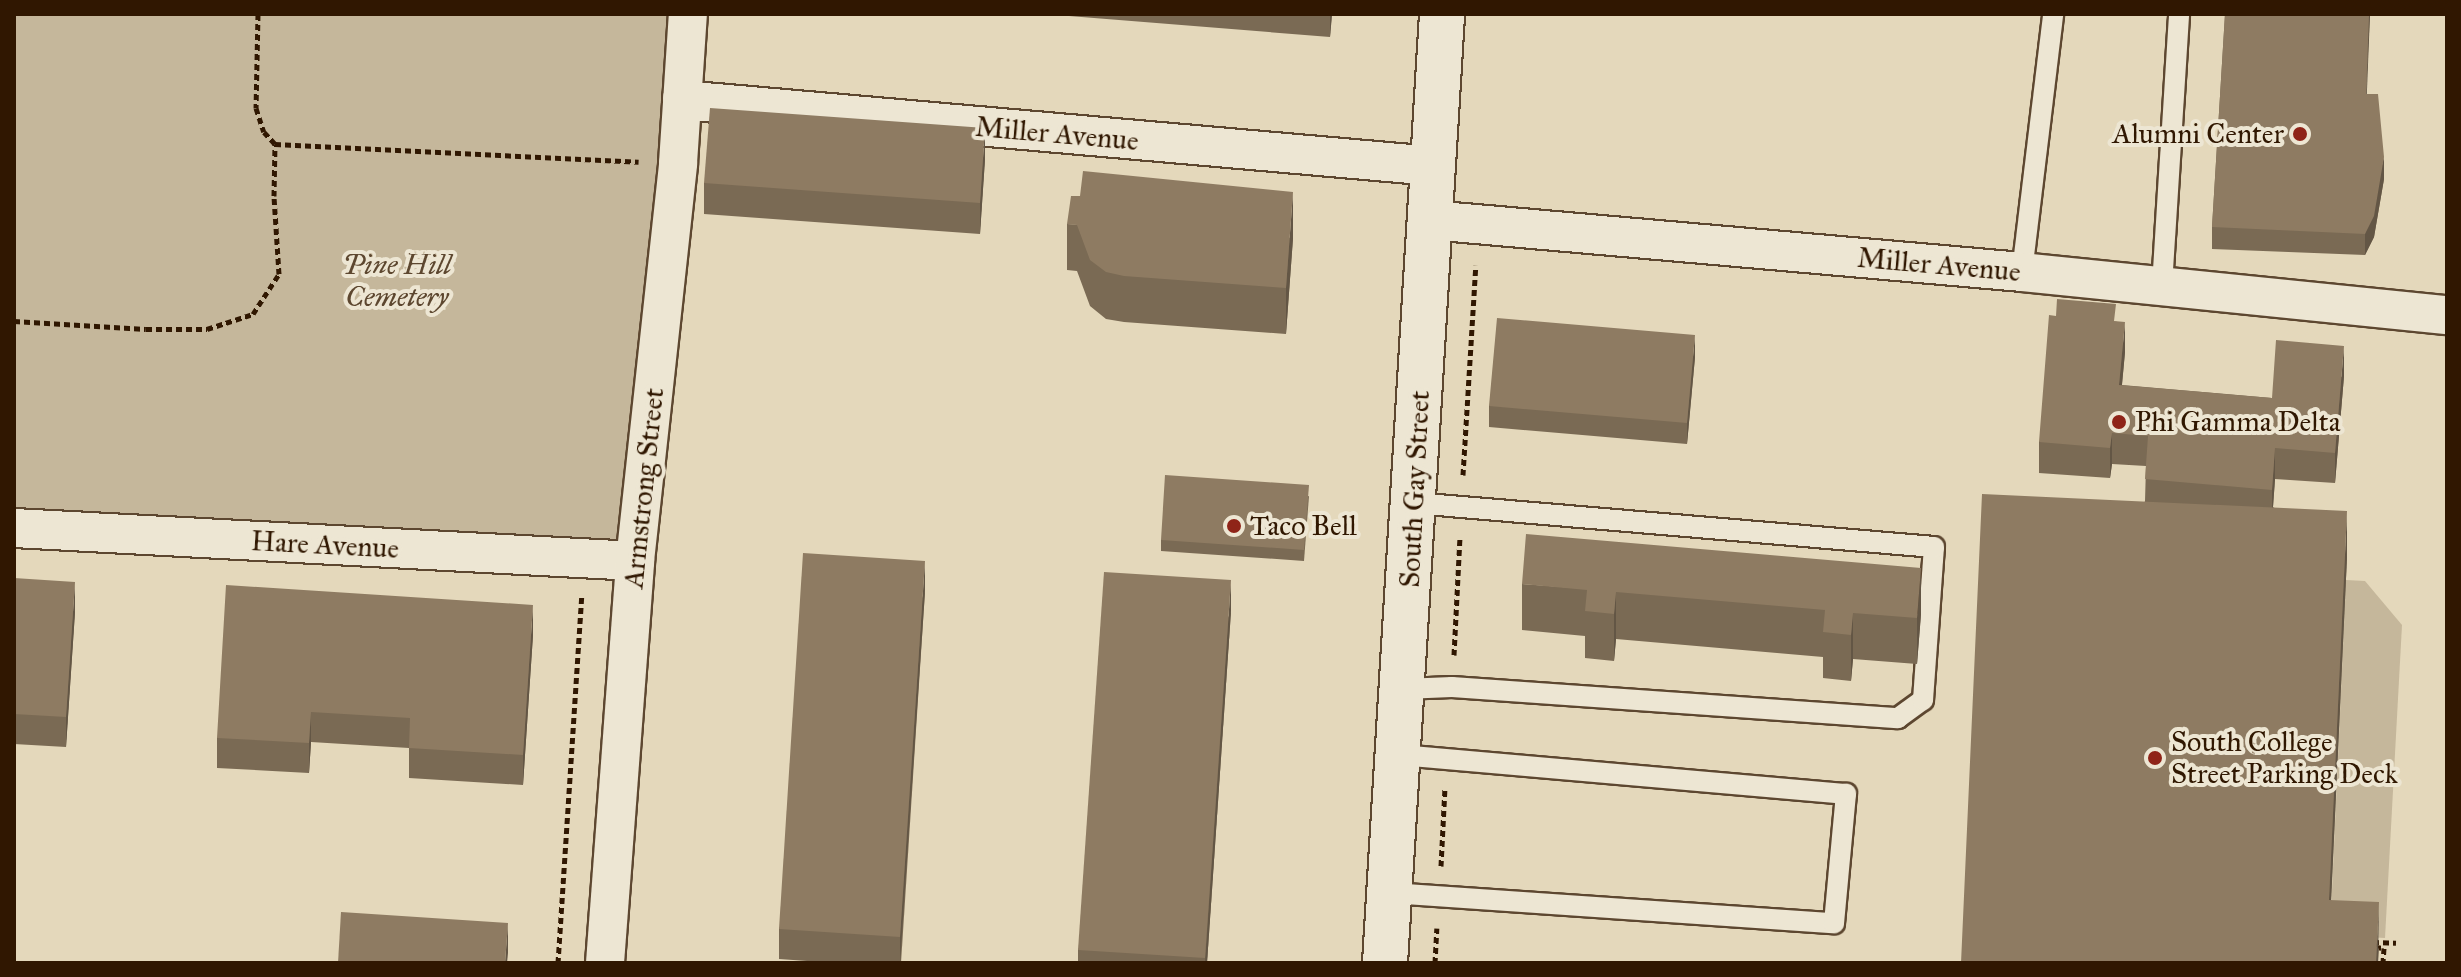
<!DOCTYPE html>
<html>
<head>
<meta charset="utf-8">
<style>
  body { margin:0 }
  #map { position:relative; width:2461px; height:977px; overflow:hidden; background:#e4d8bb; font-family:"IM FELL Great Primer",serif }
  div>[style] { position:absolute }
  .green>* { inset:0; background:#c5b79b }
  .path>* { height:5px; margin-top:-2.5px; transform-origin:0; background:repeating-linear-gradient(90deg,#301701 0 6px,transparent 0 10px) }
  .roads { filter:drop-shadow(2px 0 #5d4730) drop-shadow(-2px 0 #5d4730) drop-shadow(0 2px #5d4730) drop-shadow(0 -2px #5d4730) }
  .lane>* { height:20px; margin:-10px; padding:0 10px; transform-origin:10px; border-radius:10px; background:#ede6d3 }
  .street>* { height:38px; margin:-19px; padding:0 19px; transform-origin:19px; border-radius:19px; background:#ede6d3 }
  .secondary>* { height:44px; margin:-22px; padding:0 22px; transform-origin:22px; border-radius:22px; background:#ede6d3 }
  .wall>* { inset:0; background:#7a6a54 }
  .shaded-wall>* { inset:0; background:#635645 }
  .building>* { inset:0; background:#8e7b62 }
  .dots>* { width:22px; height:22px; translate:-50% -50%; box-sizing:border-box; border:4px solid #ede6d3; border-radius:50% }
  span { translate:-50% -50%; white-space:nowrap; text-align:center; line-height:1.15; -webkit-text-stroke:8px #ede6d3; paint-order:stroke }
  .street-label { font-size:28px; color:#301701 }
  .poi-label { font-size:28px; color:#301701 }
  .right { translate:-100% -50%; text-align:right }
  .left { translate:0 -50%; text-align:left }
  .park-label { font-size:28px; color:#5d472f; font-style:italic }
  .frame { position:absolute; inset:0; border:16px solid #301701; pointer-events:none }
</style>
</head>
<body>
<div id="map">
  <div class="green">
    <i style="clip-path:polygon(14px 14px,688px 14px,635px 561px,14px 527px)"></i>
    <i style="clip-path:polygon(2346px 580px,2365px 581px,2402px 625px,2385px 938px,2330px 935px)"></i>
  </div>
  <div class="path">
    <i style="left:258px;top:14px;width:94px;rotate:91.2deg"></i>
    <i style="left:256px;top:108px;width:25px;rotate:72deg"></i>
    <i style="left:264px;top:132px;width:16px;rotate:47deg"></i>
    <i style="left:275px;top:144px;width:364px;rotate:2.8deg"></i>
    <i style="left:14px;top:321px;width:132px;rotate:3.5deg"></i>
    <i style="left:146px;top:329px;width:61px"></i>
    <i style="left:207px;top:329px;width:48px;rotate:-18.1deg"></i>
    <i style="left:253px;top:314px;width:48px;rotate:-57deg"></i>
    <i style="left:279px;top:274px;width:78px;rotate:-93.7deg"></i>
    <i style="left:274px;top:196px;width:52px;rotate:-88.9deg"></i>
    <i style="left:1463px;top:475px;width:210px;rotate:-86.5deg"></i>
    <i style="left:1454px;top:655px;width:118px;rotate:-87.1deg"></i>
    <i style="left:1441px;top:866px;width:78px;rotate:-87.1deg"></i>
    <i style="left:2373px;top:942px;width:23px;rotate:2deg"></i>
    <i style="left:2375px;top:947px;width:9px;rotate:6deg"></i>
    <i style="left:2384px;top:948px;width:15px;rotate:94deg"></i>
    <i style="left:558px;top:963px;width:368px;rotate:-86.3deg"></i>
    <i style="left:1435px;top:963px;width:35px;rotate:-87deg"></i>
  </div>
  <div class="roads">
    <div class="lane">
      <i style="left:2022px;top:272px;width:260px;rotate:-83.1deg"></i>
      <i style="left:2162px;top:286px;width:273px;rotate:-86.4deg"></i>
      <i style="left:1403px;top:689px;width:49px;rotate:-2.3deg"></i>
      <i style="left:1452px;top:687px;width:447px;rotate:4deg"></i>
      <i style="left:1898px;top:718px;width:31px;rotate:-36deg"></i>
      <i style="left:1923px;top:700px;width:153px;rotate:-85.9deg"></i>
      <i style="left:1934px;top:547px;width:522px;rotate:-175.16deg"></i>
      <i style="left:1390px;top:893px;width:445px;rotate:3.9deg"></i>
      <i style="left:1834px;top:923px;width:130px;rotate:-84.7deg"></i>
      <i style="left:1846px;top:794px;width:449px;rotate:-175deg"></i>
    </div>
    <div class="street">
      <i style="left:682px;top:100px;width:754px;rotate:5.02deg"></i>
      <i style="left:1430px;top:220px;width:594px;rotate:5.02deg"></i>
      <i style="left:2022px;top:272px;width:427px;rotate:5.8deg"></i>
      <i style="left:14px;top:528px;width:622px;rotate:3.04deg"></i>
      <i style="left:605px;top:963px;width:403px;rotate:-85.7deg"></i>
      <i style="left:635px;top:561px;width:400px;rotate:-83.8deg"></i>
      <i style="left:678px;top:163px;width:149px;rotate:-86.2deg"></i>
    </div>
    <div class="secondary">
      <i style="left:1385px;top:963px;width:951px;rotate:-86.56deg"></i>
    </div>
  </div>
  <div class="wall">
    <i style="clip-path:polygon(1044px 14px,1332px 14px,1330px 37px)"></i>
    <i style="clip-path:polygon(2225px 14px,2370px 14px,2366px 94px,2384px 179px,2374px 237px,2365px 255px,2212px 249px,2212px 227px)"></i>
    <i style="clip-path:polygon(985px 159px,980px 234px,704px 214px,704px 183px)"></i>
    <i style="clip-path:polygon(1067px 224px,1293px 238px,1286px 334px,1124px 322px,1106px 319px,1090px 306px,1077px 271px,1067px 270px)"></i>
    <i style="clip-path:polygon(2116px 321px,2125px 352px,2122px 385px,2272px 398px,2344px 376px,2335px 483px,2275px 479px,2273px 507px,2347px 557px,2331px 900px,2379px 949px,2378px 963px,1961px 963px,2145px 501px,2146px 466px,2112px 464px,2110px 478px,2039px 473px,2039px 442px)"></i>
    <i style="clip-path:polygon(1695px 357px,1687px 444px,1489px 427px,1489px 406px)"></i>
    <i style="clip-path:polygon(1309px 496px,1304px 561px,1161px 551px,1161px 540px)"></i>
    <i style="clip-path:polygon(14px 578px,75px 612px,66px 747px,14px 744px)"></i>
    <i style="clip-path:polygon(1522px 584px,1921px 614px,1917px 664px,1853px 659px,1851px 681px,1823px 678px,1823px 657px,1616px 639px,1614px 661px,1585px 658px,1585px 636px,1522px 630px)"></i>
    <i style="clip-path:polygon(925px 591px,901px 963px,835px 963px,779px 959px,779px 929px)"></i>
    <i style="clip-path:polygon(1231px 611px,1207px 963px,1078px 963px,1078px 950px)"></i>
    <i style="clip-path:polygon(533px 635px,523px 785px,409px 778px,409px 748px,311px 742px,309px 773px,217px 768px,217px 738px)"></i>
  </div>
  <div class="shaded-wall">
    <i style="clip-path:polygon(1330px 14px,1332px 14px,1330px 37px)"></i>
    <i style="clip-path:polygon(2369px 14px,2370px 14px,2366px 115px,2366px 94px)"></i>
    <i style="clip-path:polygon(985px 128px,985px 159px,980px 234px,980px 203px)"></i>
    <i style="clip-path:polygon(2384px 157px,2384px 179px,2374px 237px,2365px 255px,2365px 234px)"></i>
    <i style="clip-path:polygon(1293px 192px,1293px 238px,1286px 334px,1286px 288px)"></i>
    <i style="clip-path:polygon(2125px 322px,2125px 352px,2119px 415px,2119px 385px)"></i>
    <i style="clip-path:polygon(1695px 335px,1695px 357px,1687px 444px,1687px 423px)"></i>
    <i style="clip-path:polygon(2344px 346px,2344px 376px,2335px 483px,2335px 453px)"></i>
    <i style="clip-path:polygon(2112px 433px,2112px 464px,2110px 478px,2110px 448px)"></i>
    <i style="clip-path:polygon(2275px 448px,2275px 479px,2272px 520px,2272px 490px)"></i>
    <i style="clip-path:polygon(2347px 511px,2347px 557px,2329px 946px,2329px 900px)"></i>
    <i style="clip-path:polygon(925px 561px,925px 591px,900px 963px,900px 937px)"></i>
    <i style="clip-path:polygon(1921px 568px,1921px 614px,1917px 664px,1917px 618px)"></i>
    <i style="clip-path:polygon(1231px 580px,1231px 611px,1207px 963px,1205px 963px)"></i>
    <i style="clip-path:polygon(75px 582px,75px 612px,66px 747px,66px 717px)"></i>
    <i style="clip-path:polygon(1616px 592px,1616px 639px,1614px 661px,1614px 614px)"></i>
    <i style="clip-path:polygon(533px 605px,533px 635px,523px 785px,523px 755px)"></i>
    <i style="clip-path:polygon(1853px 613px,1853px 659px,1851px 681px,1851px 635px)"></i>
    <i style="clip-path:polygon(311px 712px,311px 742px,309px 773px,309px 743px)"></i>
    <i style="clip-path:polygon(2379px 902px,2378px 963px,2376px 963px)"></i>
    <i style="clip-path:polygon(508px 923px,508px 953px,507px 963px,505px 963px)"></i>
  </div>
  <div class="building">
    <i style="clip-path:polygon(2225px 14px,2369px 14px,2366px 94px,2378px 94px,2384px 157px,2374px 216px,2365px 234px,2212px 227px)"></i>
    <i style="clip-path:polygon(710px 108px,985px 128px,980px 203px,704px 183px)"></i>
    <i style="clip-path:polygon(1083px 171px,1293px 192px,1286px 288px,1124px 276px,1106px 272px,1090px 260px,1077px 225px,1067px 224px,1071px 196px,1080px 196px)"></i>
    <i style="clip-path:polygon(2057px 299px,2116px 304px,2114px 321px,2125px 322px,2119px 385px,2272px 398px,2276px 340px,2344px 346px,2335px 453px,2275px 448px,2272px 490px,2145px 479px,2148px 436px,2112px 433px,2110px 448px,2039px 442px,2049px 315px,2056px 316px)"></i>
    <i style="clip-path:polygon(1497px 318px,1695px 335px,1687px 423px,1489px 406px)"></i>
    <i style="clip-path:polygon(1165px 475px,1309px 485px,1304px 550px,1161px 540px)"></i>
    <i style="clip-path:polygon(1982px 494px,2347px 511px,2329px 900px,2379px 902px,2376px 963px,1961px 963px)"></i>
    <i style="clip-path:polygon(1526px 534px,1921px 568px,1917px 618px,1853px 613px,1851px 635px,1823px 632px,1825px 610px,1616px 592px,1614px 614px,1585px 611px,1587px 590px,1522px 584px)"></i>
    <i style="clip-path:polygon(803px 553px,925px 561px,900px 937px,779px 929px)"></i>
    <i style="clip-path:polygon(1104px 572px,1231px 580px,1205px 958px,1078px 950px)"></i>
    <i style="clip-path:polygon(14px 578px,75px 582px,66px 717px,14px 714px)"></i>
    <i style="clip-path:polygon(226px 585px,533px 605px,523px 755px,409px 748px,410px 718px,311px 712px,309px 743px,217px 738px)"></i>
    <i style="clip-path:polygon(341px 912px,508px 923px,505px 963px,338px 963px)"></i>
  </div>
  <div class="dots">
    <i style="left:2300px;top:134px;background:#8f2418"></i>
    <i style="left:2119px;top:422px;background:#8f2418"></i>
    <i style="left:1234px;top:526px;background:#8f2418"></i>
    <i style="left:2155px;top:758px;background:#8f2418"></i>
  </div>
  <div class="street-label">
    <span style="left:1057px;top:134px;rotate:5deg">Miller Avenue</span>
    <span style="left:1939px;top:265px;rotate:5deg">Miller Avenue</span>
    <span style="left:644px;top:488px;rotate:-84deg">Armstrong Street</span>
    <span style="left:1415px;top:489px;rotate:-87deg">South Gay Street</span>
    <span style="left:325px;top:545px;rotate:3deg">Hare Avenue</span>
  </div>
  <div class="poi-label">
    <span class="right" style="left:2284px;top:134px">Alumni Center</span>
    <span class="left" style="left:2135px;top:422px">Phi Gamma Delta</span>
    <span class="left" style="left:1250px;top:526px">Taco Bell</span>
    <span class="left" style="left:2171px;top:758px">South College<br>Street Parking Deck</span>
  </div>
  <div class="park-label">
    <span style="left:397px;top:281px">Pine Hill<br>Cemetery</span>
  </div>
  <div class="frame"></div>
</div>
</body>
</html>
